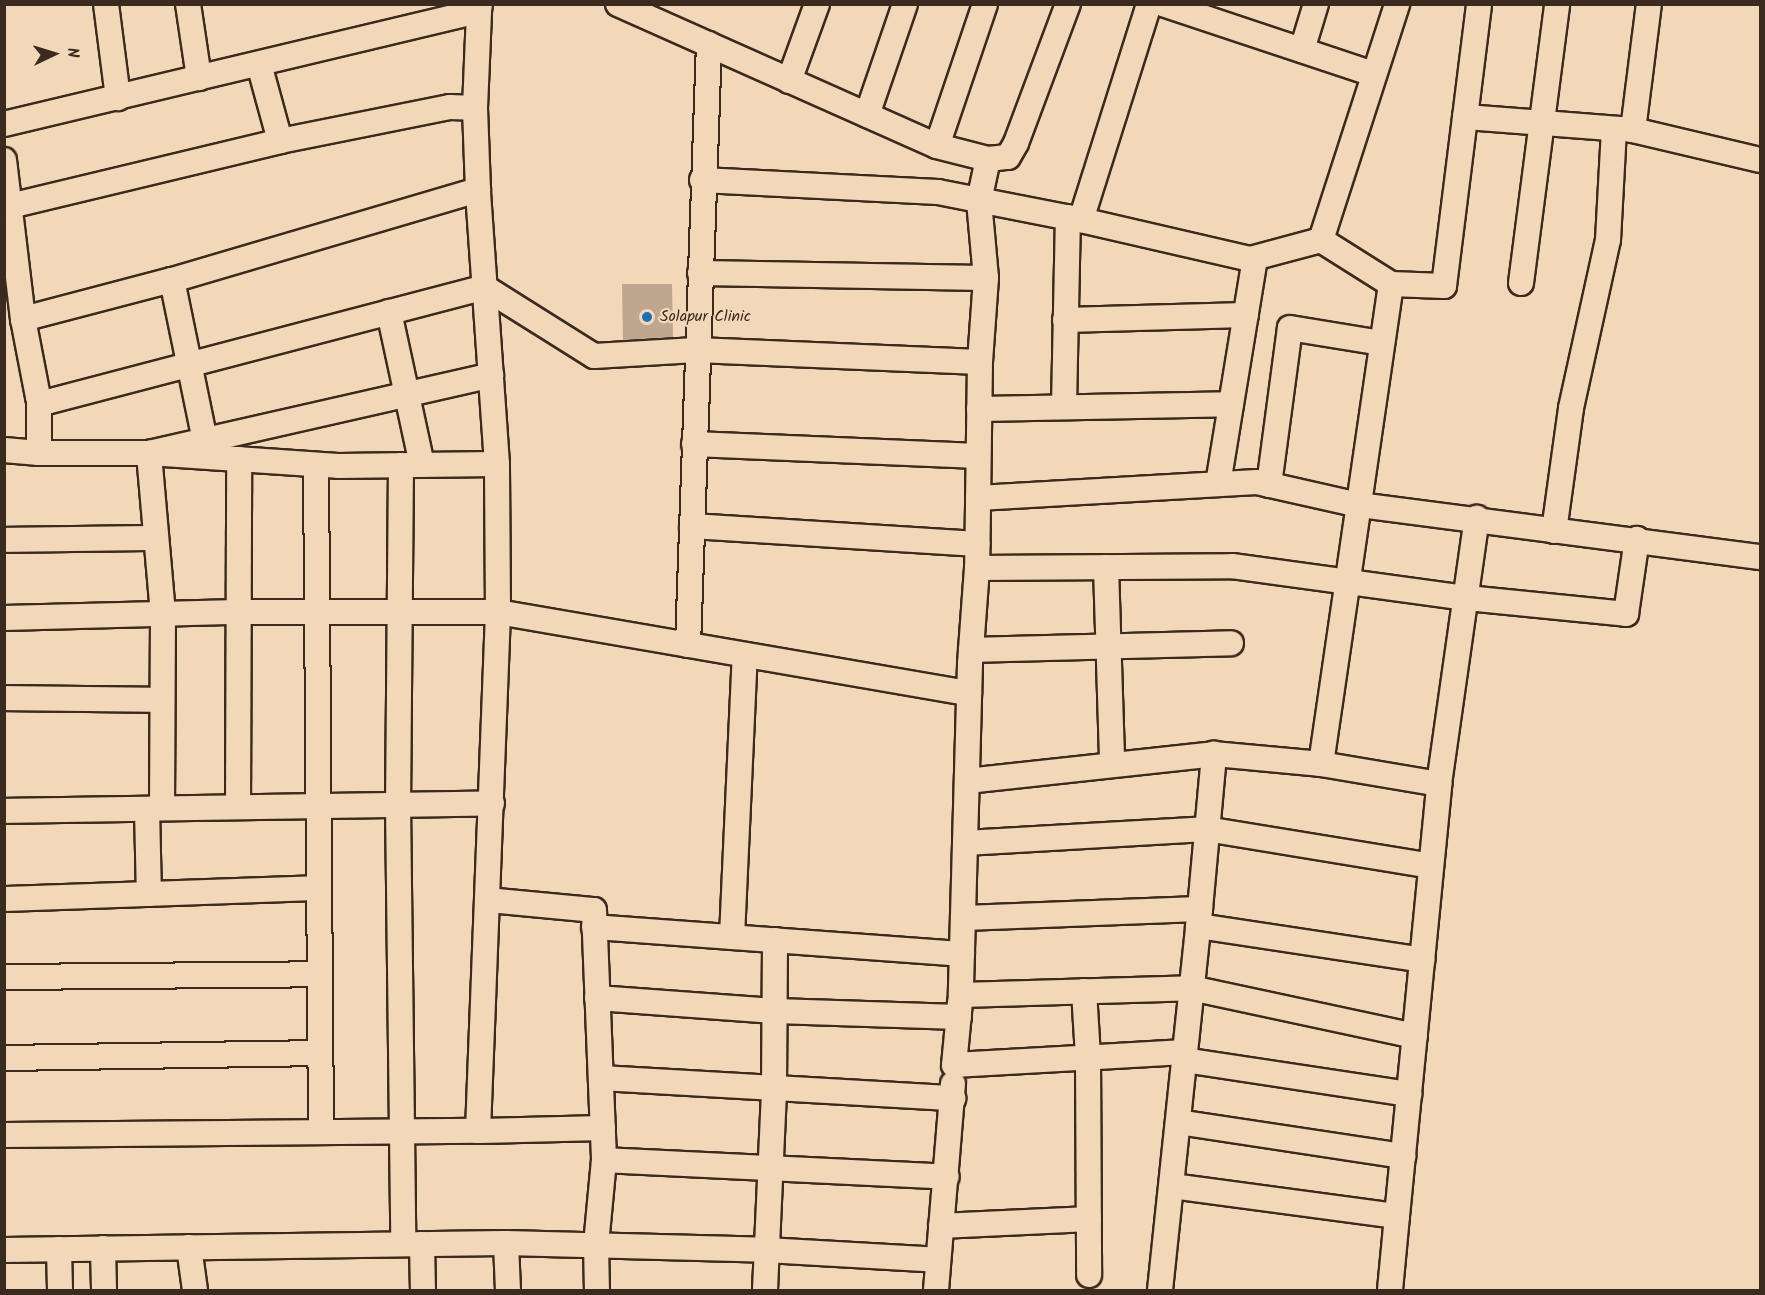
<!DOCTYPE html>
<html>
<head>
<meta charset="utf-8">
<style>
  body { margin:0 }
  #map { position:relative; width:1765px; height:1295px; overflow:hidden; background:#f2d7b9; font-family:Kalam,sans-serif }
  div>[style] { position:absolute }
  .building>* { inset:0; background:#bfa68e }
  .roads { filter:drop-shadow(2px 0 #3b2a1e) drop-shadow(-2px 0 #3b2a1e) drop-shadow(0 2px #3b2a1e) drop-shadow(0 -2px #3b2a1e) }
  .minor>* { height:24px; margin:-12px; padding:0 12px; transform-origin:12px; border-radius:12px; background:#f2d7b9 }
  .dots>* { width:16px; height:16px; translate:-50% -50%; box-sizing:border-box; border:3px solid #f2d7b9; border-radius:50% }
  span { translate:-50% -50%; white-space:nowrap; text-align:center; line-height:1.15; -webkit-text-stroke:4.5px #f2d7b9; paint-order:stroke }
  .poi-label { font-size:16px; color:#3b2a1e }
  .left { translate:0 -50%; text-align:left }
  .frame { position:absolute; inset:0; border:6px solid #3b2a1e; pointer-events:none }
  .north { position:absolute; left:24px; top:24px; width:60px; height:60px; -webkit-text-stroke:4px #f2d7b9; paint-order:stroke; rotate:86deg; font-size:16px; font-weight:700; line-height:24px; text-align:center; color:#3b2a1e }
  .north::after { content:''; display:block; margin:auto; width:21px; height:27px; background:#3b2a1e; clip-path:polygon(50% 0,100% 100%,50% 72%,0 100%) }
</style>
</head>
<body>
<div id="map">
  <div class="building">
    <i style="clip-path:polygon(622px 284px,672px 284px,673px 337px,623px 340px)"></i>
  </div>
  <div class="roads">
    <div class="minor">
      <i style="left:106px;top:4px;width:95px;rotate:82.7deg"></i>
      <i style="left:188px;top:4px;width:75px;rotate:81.5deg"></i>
      <i style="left:618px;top:4px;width:349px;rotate:24deg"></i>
      <i style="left:937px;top:146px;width:53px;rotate:14.3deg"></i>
      <i style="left:988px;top:159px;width:20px;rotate:-6deg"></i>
      <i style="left:1008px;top:157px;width:16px;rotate:-60deg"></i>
      <i style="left:1016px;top:143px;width:148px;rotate:-69.5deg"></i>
      <i style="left:1163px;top:4px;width:222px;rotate:18.4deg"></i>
      <i style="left:1302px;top:50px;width:48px;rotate:-73.1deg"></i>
      <i style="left:259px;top:64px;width:80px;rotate:74.7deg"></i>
      <i style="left:789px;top:81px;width:82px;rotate:-70deg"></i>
      <i style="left:867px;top:115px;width:117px;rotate:-71.1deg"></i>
      <i style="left:1465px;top:117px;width:169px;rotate:4.4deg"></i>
      <i style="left:1633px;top:130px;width:127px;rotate:-82.8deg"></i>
      <i style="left:4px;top:124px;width:488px;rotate:-13.4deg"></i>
      <i style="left:479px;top:11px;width:7px;rotate:-82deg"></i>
      <i style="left:1633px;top:130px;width:130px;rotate:13.3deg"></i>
      <i style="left:937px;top:146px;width:150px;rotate:-71.3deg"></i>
      <i style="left:988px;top:159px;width:43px;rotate:102.1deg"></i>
      <i style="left:979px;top:201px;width:77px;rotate:84.8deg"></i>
      <i style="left:986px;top:278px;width:84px;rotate:94.1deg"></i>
      <i style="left:980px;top:362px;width:206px;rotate:90.8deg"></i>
      <i style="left:977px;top:568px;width:96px;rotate:94.2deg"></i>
      <i style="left:970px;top:664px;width:331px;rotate:91.6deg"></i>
      <i style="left:961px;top:995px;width:230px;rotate:-1.7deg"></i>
      <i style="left:1191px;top:988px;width:229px;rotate:12.1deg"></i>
      <i style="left:4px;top:160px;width:160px;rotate:83.2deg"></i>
      <i style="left:23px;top:319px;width:154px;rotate:-14.7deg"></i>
      <i style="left:172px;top:280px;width:319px;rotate:-16.4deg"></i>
      <i style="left:702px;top:180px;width:236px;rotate:2.9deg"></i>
      <i style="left:938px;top:192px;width:146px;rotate:11.1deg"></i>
      <i style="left:1081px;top:220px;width:173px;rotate:13deg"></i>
      <i style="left:1250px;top:259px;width:73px;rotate:-15deg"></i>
      <i style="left:10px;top:206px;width:278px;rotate:-13.5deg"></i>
      <i style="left:280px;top:141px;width:173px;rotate:-11.3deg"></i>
      <i style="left:450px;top:107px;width:25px;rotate:2deg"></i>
      <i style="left:1081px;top:220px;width:226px;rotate:-72.5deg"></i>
      <i style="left:1321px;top:240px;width:83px;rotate:32.2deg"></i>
      <i style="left:1391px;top:284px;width:53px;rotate:2.2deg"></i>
      <i style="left:1444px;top:286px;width:284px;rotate:-82.9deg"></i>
      <i style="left:1321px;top:240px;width:248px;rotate:-72.1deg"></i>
      <i style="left:700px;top:273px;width:286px;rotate:1deg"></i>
      <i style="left:172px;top:280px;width:164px;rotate:78.4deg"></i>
      <i style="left:1521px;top:283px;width:281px;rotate:-82.6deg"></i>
      <i style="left:389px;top:312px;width:156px;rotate:77.8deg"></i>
      <i style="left:23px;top:319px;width:79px;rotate:79.1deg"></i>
      <i style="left:38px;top:397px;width:8px;rotate:50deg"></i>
      <i style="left:43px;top:403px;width:456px;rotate:-14.7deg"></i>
      <i style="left:484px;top:287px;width:130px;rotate:32.1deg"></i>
      <i style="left:594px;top:356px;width:102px;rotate:-3.4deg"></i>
      <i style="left:696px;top:350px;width:284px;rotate:2.4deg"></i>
      <i style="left:1065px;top:320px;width:181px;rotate:-1.6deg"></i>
      <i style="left:1064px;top:406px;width:189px;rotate:-88.8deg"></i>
      <i style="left:979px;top:409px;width:252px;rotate:-1.1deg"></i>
      <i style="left:694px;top:444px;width:284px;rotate:2.4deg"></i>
      <i style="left:4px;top:450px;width:35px;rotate:5deg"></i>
      <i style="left:39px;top:453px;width:110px"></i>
      <i style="left:149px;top:453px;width:351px;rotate:-12.8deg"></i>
      <i style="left:39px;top:453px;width:52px;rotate:-90deg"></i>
      <i style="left:316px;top:465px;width:666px;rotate:89.57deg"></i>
      <i style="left:401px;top:465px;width:339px;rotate:90.5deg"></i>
      <i style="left:398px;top:804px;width:440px;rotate:89.3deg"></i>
      <i style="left:1218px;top:484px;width:228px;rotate:-80.7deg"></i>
      <i style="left:1269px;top:485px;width:158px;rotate:-82.4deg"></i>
      <i style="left:1290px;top:328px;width:93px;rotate:9.3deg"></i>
      <i style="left:978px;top:498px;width:279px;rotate:-3.3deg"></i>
      <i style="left:1257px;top:482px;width:105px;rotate:12.7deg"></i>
      <i style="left:1359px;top:505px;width:404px;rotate:7.4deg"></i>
      <i style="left:692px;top:526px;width:286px;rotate:3.6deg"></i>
      <i style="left:1554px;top:531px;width:124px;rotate:-82.1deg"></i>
      <i style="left:1571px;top:408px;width:172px;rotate:-77.6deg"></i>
      <i style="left:1608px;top:240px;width:110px;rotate:-86.9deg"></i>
      <i style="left:4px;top:540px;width:152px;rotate:-0.8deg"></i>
      <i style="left:1106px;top:567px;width:196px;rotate:88.2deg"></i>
      <i style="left:977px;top:568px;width:255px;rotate:-0.4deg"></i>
      <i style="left:1232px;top:566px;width:237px;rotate:7.8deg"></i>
      <i style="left:1467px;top:598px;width:160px;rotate:5.7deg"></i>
      <i style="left:1626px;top:614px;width:76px;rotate:-81.7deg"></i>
      <i style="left:4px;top:618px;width:234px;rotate:-1.5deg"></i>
      <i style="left:238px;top:612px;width:260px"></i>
      <i style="left:498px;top:612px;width:478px;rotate:9.8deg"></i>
      <i style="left:688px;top:645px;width:601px;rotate:-88deg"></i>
      <i style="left:971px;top:650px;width:260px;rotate:-1.5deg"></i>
      <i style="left:4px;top:698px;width:158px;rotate:0.7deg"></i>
      <i style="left:1321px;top:764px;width:120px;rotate:9.6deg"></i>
      <i style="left:1439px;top:784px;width:269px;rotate:-81.9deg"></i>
      <i style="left:967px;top:781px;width:248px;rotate:-6.2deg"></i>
      <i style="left:238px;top:807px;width:348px;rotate:-89.8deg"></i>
      <i style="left:162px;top:808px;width:194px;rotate:-89.7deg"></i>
      <i style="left:163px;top:614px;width:162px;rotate:-95deg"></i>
      <i style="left:149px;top:453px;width:189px;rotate:3.9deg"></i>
      <i style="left:338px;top:466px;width:159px;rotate:-0.7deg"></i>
      <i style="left:147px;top:809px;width:85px;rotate:88.7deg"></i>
      <i style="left:4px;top:811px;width:488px;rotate:-0.9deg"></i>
      <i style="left:965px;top:843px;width:241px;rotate:-3.3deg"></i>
      <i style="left:1206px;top:829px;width:228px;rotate:9.3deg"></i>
      <i style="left:4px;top:899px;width:314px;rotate:-2deg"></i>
      <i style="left:488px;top:900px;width:106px;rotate:5.4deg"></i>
      <i style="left:594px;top:910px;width:250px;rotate:87.7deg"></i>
      <i style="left:604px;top:1160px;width:84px;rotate:95.4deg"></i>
      <i style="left:596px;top:1244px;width:46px;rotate:88.8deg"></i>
      <i style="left:963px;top:918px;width:237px;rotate:-2.2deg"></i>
      <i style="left:1198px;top:926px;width:227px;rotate:8.6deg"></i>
      <i style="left:594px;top:927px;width:369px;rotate:4.2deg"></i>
      <i style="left:732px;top:937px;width:282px;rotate:-87.4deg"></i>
      <i style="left:4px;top:977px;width:315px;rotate:-0.5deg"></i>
      <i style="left:1084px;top:991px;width:66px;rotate:86.5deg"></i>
      <i style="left:1088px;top:1057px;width:218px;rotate:89.7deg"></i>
      <i style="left:597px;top:998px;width:178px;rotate:4.2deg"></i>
      <i style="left:775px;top:1011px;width:184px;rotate:1.9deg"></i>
      <i style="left:960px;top:1002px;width:63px;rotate:95.4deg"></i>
      <i style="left:954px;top:1065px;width:231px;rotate:-3.2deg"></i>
      <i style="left:4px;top:1058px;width:316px;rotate:-0.9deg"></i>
      <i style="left:1184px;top:1060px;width:228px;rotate:8.6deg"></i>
      <i style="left:601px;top:1078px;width:353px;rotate:3.3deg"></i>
      <i style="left:1178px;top:1122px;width:228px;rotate:8.6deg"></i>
      <i style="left:478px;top:1131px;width:125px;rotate:-1.4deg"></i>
      <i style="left:4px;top:1135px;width:474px;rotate:-0.5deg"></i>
      <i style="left:478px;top:1131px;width:519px;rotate:-87.79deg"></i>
      <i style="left:498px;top:612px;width:148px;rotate:-90.4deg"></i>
      <i style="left:497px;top:464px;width:275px;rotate:-94deg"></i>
      <i style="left:478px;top:190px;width:82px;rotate:-92.1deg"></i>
      <i style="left:475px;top:108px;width:97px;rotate:-87.6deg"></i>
      <i style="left:604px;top:1160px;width:343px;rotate:2.8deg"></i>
      <i style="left:1172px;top:1186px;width:227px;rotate:7.6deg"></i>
      <i style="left:1397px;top:1216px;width:434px;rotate:-84.4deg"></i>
      <i style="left:941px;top:1226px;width:148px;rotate:-2.7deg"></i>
      <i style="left:506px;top:1243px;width:47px;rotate:87.6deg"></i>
      <i style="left:422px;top:1244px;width:46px;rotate:88.8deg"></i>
      <i style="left:189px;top:1247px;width:43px;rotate:82.1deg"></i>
      <i style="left:103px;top:1248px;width:42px;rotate:88.6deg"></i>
      <i style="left:59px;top:1249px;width:41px;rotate:88.6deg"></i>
      <i style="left:4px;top:1250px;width:502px;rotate:-0.8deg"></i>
      <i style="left:506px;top:1243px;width:260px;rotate:1.5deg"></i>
      <i style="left:766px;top:1250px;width:171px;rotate:3.3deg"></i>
      <i style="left:765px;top:1290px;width:202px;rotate:-87.4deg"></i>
      <i style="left:774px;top:1088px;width:148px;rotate:-89.6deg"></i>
      <i style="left:936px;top:1290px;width:207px;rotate:-85.3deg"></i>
      <i style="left:1160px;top:1290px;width:383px;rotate:-84deg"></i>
      <i style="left:1200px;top:909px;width:156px;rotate:-84.8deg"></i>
      <i style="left:1214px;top:754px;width:107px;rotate:5.3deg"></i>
      <i style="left:1321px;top:764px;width:485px;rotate:-81.7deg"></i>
      <i style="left:1390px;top:1290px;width:74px;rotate:-84.6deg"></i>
    </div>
  </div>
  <div class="dots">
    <i style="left:647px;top:317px;background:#1f6fb2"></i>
  </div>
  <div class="poi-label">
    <span class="left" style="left:660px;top:317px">Solapur Clinic</span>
  </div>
  <div class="frame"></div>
  <div class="north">N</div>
</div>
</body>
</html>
